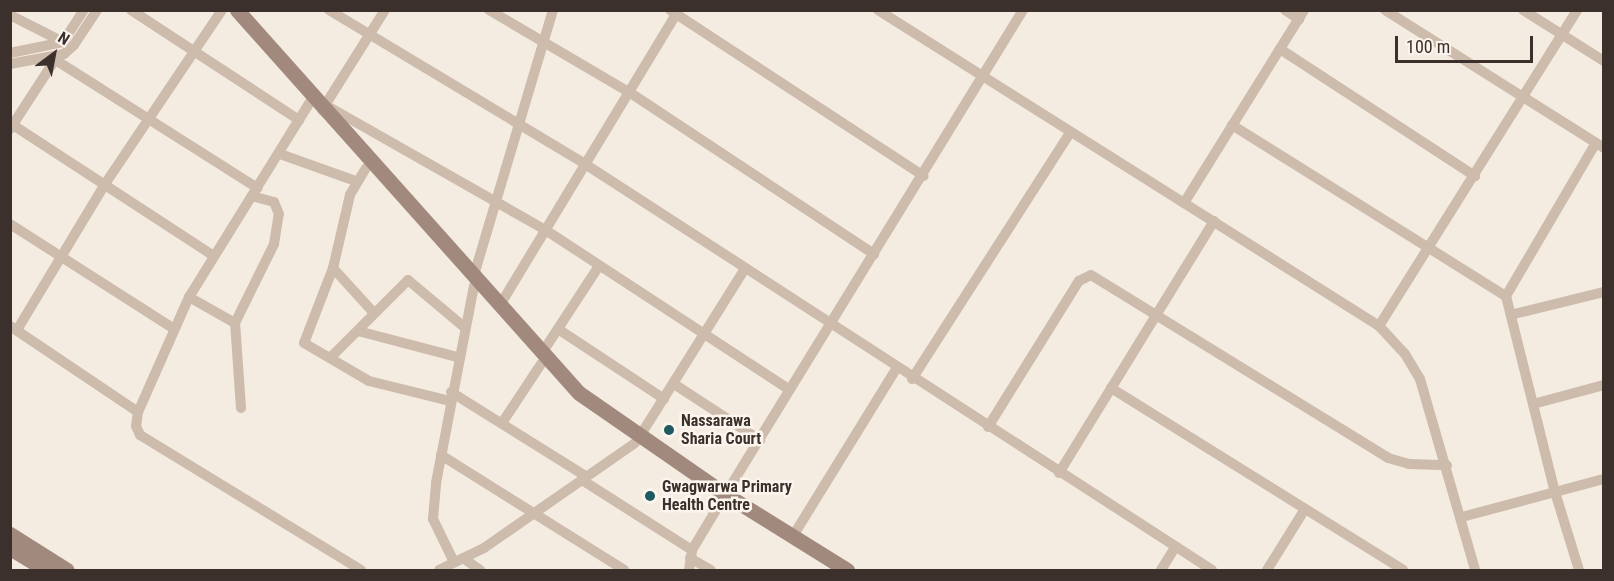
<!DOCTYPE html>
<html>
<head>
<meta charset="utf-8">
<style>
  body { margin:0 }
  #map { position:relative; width:1614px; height:581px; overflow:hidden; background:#f4ebe1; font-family:"Roboto Condensed",sans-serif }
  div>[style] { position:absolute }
  .street>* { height:10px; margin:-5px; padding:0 5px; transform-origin:5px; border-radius:5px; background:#cdbbac }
  .secondary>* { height:15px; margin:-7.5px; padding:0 7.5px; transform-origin:7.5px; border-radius:7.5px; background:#a18a7d }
  .dots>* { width:16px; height:16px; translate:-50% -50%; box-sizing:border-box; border:3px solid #fbf5ee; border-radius:50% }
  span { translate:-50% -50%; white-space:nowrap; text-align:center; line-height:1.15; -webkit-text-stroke:5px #fbf5ee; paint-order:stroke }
  .poi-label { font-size:16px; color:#3b302b; font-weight:700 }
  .left { translate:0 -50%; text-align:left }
  .frame { position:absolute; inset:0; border:12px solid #3b302b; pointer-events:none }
  .north { position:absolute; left:24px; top:24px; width:60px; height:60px; -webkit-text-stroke:4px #fbf5ee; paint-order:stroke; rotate:32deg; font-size:16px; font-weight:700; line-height:24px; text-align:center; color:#3b302b }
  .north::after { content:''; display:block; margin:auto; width:21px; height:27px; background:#3b302b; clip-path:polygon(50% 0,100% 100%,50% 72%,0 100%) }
  .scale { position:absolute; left:1395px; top:36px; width:138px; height:27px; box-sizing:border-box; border:3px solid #3b302b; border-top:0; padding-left:8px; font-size:18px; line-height:21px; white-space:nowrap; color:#3b302b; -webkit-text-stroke:4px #fbf5ee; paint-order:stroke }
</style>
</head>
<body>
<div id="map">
  <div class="street">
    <i style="left:131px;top:10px;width:201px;rotate:33.2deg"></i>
    <i style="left:329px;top:10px;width:299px;rotate:31deg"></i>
    <i style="left:585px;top:164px;width:747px;rotate:32.92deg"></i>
    <i style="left:489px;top:10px;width:162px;rotate:30.4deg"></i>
    <i style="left:629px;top:92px;width:294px;rotate:33.5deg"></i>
    <i style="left:670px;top:10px;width:303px;rotate:33.2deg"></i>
    <i style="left:878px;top:10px;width:592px;rotate:32.24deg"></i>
    <i style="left:1379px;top:326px;width:38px;rotate:47deg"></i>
    <i style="left:1405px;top:354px;width:29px;rotate:59deg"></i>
    <i style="left:1420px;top:379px;width:199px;rotate:73.9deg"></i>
    <i style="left:1285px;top:10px;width:17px;rotate:33deg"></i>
    <i style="left:1385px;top:10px;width:259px;rotate:32.2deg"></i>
    <i style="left:1523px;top:10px;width:96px;rotate:32.2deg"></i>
    <i style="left:10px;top:15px;width:59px;rotate:27deg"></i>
    <i style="left:1280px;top:49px;width:233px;rotate:33.1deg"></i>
    <i style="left:10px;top:53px;width:54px;rotate:-11.7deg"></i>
    <i style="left:63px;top:42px;width:38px;rotate:-57deg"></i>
    <i style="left:54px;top:59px;width:241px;rotate:32.4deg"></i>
    <i style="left:10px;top:64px;width:55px;rotate:-10.5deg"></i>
    <i style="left:64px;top:54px;width:13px;rotate:-42deg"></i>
    <i style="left:74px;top:45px;width:42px;rotate:-56.7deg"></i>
    <i style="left:310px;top:102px;width:229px;rotate:121.8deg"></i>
    <i style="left:189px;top:297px;width:126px;rotate:113.9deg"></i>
    <i style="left:138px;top:412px;width:14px;rotate:98deg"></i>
    <i style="left:136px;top:426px;width:10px;rotate:66deg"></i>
    <i style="left:140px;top:435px;width:259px;rotate:31.4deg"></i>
    <i style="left:329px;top:107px;width:251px;rotate:29.6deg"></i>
    <i style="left:547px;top:231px;width:290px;rotate:33.2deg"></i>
    <i style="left:322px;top:110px;width:118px;rotate:-57.8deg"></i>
    <i style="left:13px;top:125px;width:240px;rotate:33.1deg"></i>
    <i style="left:1232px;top:125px;width:323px;rotate:32deg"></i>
    <i style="left:1506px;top:296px;width:202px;rotate:76deg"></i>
    <i style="left:1555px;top:492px;width:82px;rotate:72.9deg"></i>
    <i style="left:10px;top:129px;width:88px;rotate:-57deg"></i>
    <i style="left:280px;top:154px;width:81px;rotate:19.6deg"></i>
    <i style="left:366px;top:168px;width:31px;rotate:121deg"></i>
    <i style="left:350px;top:195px;width:75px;rotate:103.1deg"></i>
    <i style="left:333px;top:268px;width:80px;rotate:111.1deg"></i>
    <i style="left:304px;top:343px;width:75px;rotate:30.3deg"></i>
    <i style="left:369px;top:381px;width:83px;rotate:13.9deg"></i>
    <i style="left:1184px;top:203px;width:227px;rotate:-58.1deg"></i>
    <i style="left:10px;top:224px;width:195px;rotate:32.6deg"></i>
    <i style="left:333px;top:268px;width:61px;rotate:47.7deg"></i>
    <i style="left:474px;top:275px;width:277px;rotate:-73.4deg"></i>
    <i style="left:1506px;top:296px;width:176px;rotate:-59.6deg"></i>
    <i style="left:189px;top:297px;width:53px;rotate:29.5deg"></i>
    <i style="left:500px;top:305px;width:345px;rotate:-58.8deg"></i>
    <i style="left:1514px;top:314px;width:93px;rotate:-13.7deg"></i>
    <i style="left:10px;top:326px;width:154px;rotate:33.9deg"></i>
    <i style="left:1379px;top:326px;width:373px;rotate:-57.9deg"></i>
    <i style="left:558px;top:329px;width:127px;rotate:33.4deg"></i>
    <i style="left:17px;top:330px;width:170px;rotate:-58.9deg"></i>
    <i style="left:105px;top:184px;width:210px;rotate:-56.1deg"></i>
    <i style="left:358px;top:331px;width:102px;rotate:14.7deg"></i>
    <i style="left:542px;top:353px;width:104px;rotate:-56.8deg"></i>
    <i style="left:331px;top:357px;width:109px;rotate:-45deg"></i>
    <i style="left:408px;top:280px;width:73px;rotate:40deg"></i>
    <i style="left:912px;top:379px;width:292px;rotate:-57.3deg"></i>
    <i style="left:674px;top:384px;width:103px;rotate:33.1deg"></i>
    <i style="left:1111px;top:388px;width:344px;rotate:31.9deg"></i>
    <i style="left:451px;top:392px;width:160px;rotate:32deg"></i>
    <i style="left:1533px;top:404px;width:73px;rotate:-15deg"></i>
    <i style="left:241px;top:408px;width:85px;rotate:-94deg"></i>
    <i style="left:235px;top:323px;width:88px;rotate:-63.7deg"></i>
    <i style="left:274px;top:244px;width:30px;rotate:-81deg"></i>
    <i style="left:279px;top:214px;width:13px;rotate:-113deg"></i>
    <i style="left:274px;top:202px;width:23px;rotate:-165deg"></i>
    <i style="left:502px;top:423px;width:71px;rotate:-56.5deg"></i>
    <i style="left:988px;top:427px;width:172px;rotate:-58.1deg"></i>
    <i style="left:1079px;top:281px;width:13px;rotate:-27deg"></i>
    <i style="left:1091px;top:275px;width:349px;rotate:31.6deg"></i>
    <i style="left:1388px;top:458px;width:22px;rotate:16deg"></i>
    <i style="left:1409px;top:464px;width:38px;rotate:2deg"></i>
    <i style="left:640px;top:436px;width:196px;rotate:-57.9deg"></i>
    <i style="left:441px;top:455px;width:216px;rotate:32.1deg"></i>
    <i style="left:1059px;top:473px;width:296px;rotate:-58.4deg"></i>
    <i style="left:582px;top:480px;width:130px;rotate:32.5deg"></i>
    <i style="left:1462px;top:517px;width:147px;rotate:-15deg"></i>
    <i style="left:793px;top:536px;width:196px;rotate:-58.3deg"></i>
    <i style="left:463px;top:558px;width:21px;rotate:35deg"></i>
    <i style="left:690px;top:558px;width:24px;rotate:30deg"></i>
    <i style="left:453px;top:560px;width:46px;rotate:-116deg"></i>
    <i style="left:433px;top:519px;width:36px;rotate:-85deg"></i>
    <i style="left:436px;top:483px;width:201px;rotate:-79.1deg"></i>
    <i style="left:439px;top:570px;width:50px;rotate:-26.1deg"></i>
    <i style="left:484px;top:548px;width:184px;rotate:-34.8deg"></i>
    <i style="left:689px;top:570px;width:20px;rotate:-81deg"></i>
    <i style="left:692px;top:550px;width:58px;rotate:-59deg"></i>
    <i style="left:722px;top:500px;width:575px;rotate:-58.44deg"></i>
    <i style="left:1161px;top:570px;width:26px;rotate:-58deg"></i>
    <i style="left:1267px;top:570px;width:72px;rotate:-58.1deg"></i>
  </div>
  <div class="secondary">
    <i style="left:237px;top:10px;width:513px;rotate:48.24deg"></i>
    <i style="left:579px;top:393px;width:178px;rotate:34.7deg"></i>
    <i style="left:725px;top:494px;width:144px;rotate:31.9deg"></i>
    <i style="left:10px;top:534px;width:67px;rotate:32.3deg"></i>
    <i style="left:10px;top:548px;width:42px;rotate:31.4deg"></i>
  </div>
  <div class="dots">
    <i style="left:669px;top:430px;background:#1f5a5e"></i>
    <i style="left:650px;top:496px;background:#1f5a5e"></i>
  </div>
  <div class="poi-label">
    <span class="left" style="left:681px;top:430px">Nassarawa<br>Sharia Court</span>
    <span class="left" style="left:662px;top:496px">Gwagwarwa Primary<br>Health Centre</span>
  </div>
  <div class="frame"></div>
  <div class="north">N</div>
  <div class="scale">100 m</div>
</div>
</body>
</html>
